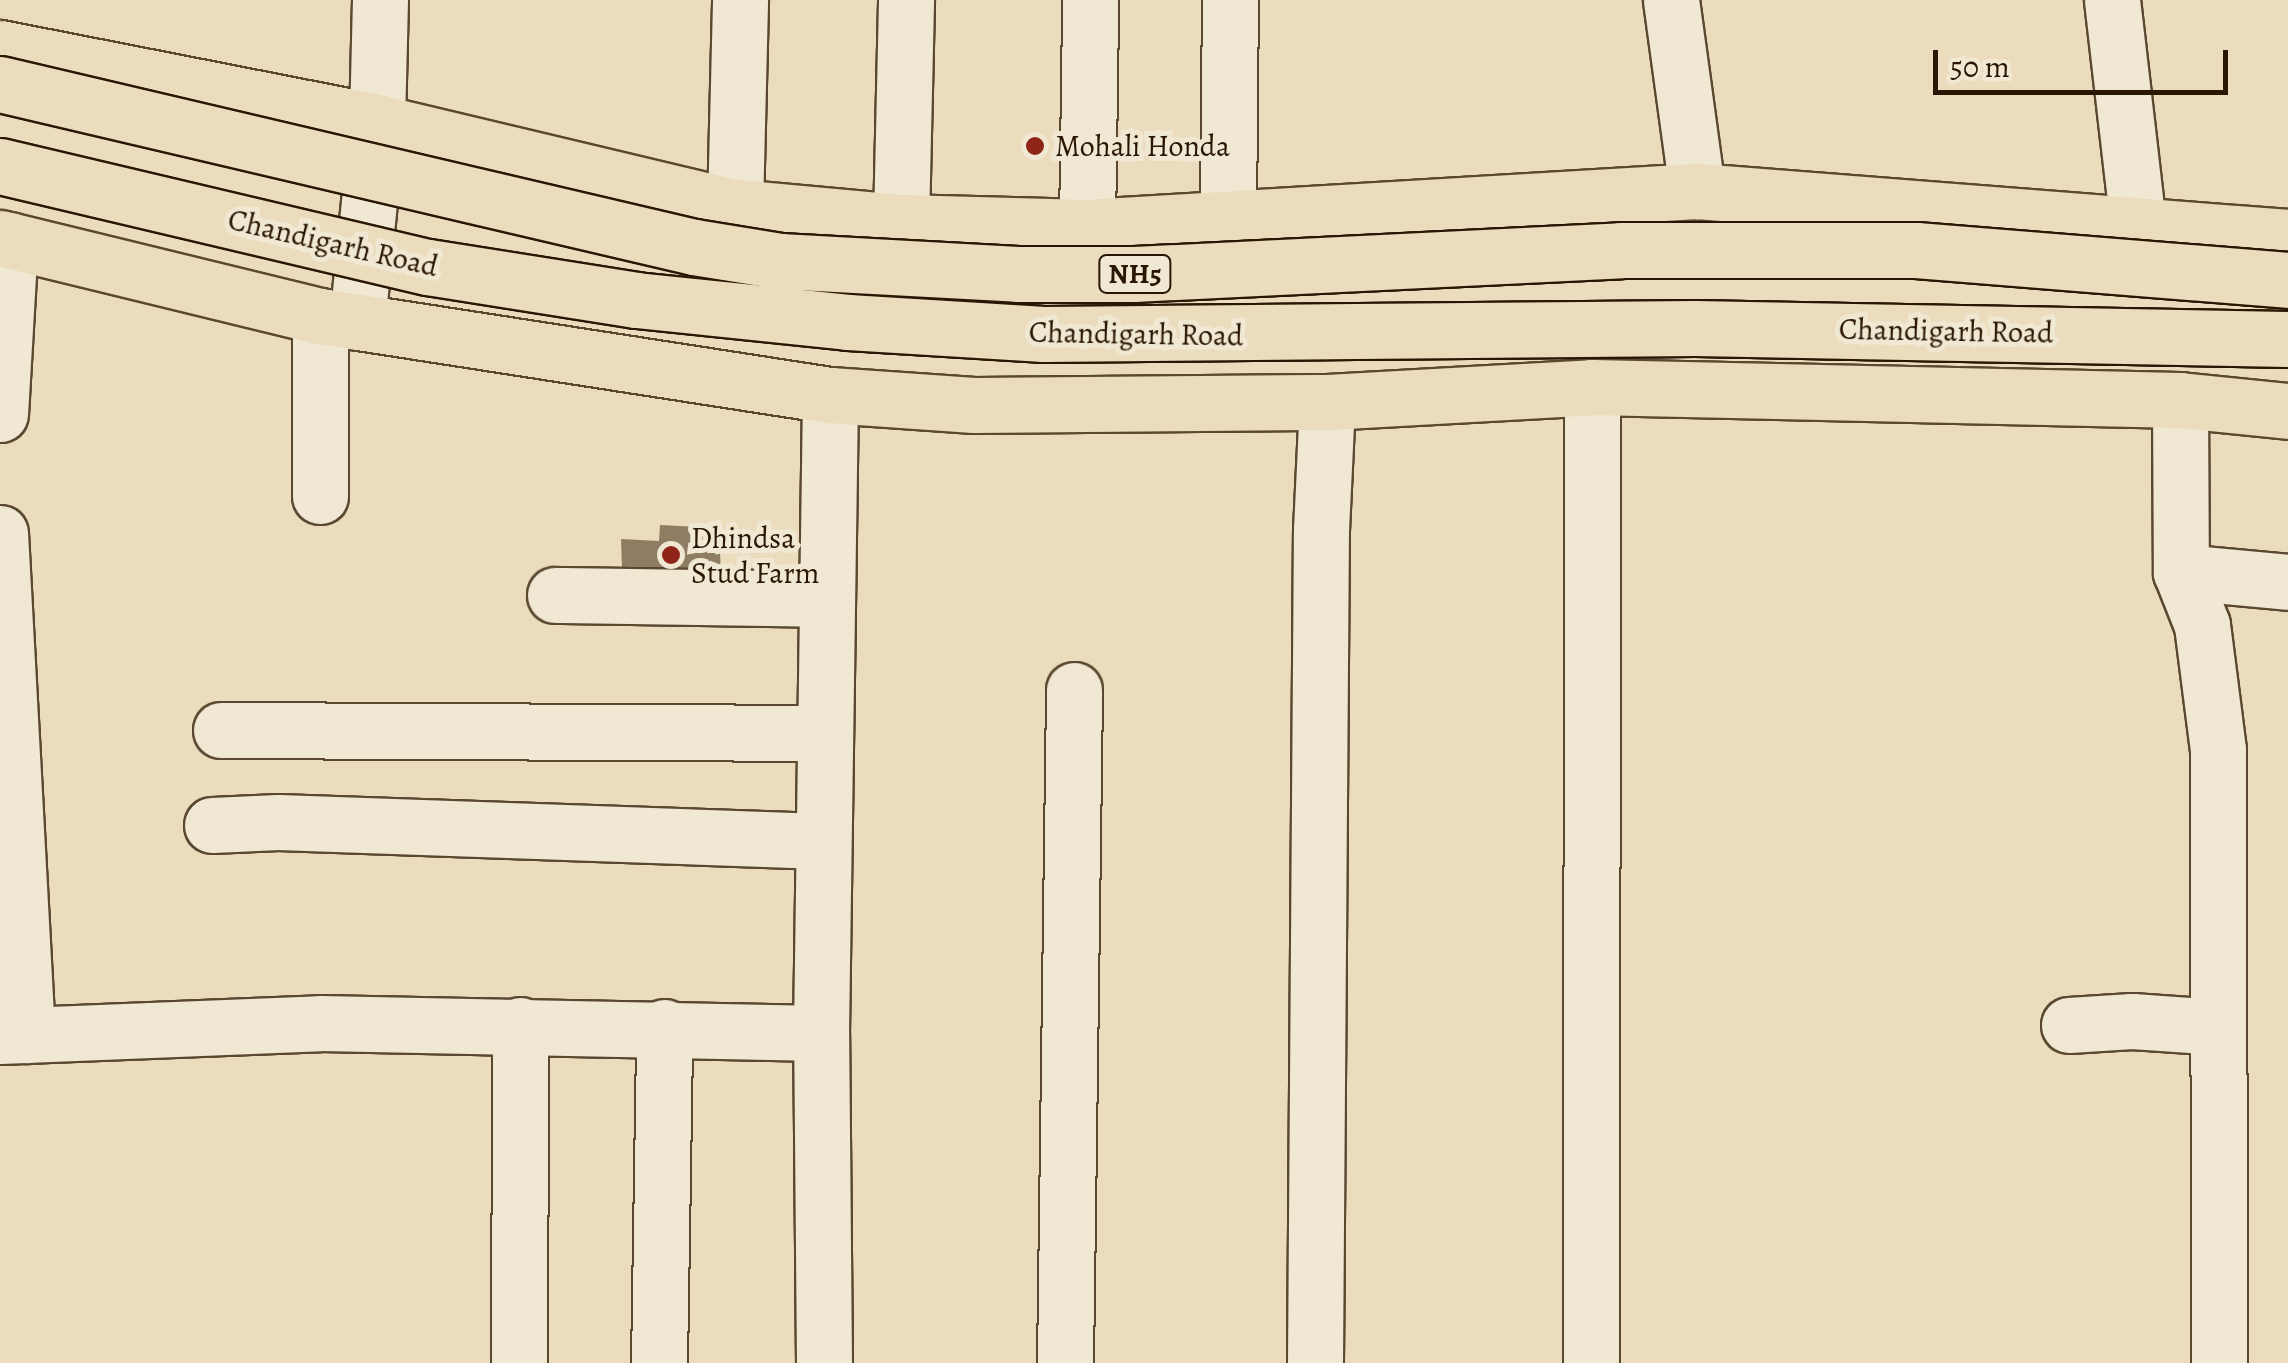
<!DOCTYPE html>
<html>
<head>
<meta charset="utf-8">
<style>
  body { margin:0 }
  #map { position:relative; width:2288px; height:1363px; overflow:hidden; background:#eadcbc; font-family:Alegreya,serif }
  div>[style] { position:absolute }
  .building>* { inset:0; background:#8e7d63 }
  .roads { filter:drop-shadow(2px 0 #5a4831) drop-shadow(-2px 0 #5a4831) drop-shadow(0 2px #5a4831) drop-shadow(0 -2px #5a4831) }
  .minor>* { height:55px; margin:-27.5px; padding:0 27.5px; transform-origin:27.5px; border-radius:27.5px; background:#f1e8d3 }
  .major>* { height:55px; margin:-27.5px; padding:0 27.5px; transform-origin:27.5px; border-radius:27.5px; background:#eadcbc }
  .bridges { filter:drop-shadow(2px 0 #2a1703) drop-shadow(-2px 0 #2a1703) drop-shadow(0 2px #2a1703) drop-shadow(0 -2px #2a1703) }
  .highway-bridge>* { height:55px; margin:-27.5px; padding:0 27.5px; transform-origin:27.5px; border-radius:27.5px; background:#eadcbc }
  .dots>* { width:28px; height:28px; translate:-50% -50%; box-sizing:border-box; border:5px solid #f1e8d3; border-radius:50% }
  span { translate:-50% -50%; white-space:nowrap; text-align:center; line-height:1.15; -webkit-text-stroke:10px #f1e8d3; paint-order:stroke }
  .shield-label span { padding:2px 8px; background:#f1e8d3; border:2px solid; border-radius:8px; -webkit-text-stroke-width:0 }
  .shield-label { font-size:28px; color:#2a1703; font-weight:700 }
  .poi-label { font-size:30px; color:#2a1703 }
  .left { translate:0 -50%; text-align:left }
  .street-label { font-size:30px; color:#2a1703 }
  .scale { position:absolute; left:1933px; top:50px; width:295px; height:45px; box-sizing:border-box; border:5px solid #2a1703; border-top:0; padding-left:12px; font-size:30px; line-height:35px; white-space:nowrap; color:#2a1703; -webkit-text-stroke:8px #f1e8d3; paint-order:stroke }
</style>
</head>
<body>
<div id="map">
  <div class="building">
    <i style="clip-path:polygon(660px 525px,719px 528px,721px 576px,622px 569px,621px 539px,659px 541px)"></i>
  </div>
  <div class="roads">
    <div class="minor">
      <i style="left:1671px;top:0;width:193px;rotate:82.2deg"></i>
      <i style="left:2112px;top:0;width:226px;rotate:83.4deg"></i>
      <i style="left:735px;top:207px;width:207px;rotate:-88.6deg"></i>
      <i style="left:1228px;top:220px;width:220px;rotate:-89.5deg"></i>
      <i style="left:901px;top:222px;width:222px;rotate:-88.7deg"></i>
      <i style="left:1087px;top:227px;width:227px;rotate:-89.2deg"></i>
      <i style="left:320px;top:316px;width:180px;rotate:90deg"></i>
      <i style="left:357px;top:322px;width:201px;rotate:-84.3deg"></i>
      <i style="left:377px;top:122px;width:122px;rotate:-88.6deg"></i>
      <i style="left:2180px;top:400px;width:172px;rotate:89.7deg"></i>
      <i style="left:2181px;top:572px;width:57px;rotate:68.4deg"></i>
      <i style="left:2202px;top:625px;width:126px;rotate:82.7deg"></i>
      <i style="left:2218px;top:750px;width:613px;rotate:89.91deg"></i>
      <i style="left:0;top:414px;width:174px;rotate:-86.7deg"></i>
      <i style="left:0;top:533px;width:503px;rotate:86.92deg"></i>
      <i style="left:2181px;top:572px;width:107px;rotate:5.3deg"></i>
      <i style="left:555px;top:595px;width:270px;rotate:0.8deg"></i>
      <i style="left:221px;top:730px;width:604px;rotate:0.28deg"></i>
      <i style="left:212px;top:825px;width:66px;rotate:-2.6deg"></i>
      <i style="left:278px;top:822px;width:544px;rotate:2deg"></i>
      <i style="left:2069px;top:1025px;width:63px;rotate:-3.6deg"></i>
      <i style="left:2132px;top:1021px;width:85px;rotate:4deg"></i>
      <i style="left:0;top:1036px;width:320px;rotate:-2.3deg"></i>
      <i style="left:320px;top:1023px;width:501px;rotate:1.14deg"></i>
      <i style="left:519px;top:1363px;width:338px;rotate:-89.8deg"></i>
      <i style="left:659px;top:1363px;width:336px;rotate:-89.1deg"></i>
      <i style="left:824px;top:1363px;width:330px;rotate:-90.5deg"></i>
      <i style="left:821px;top:1033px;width:638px;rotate:-89.19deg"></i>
      <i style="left:1065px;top:1363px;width:673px;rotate:-89.23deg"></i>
      <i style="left:1315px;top:1363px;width:833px;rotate:-89.59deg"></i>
      <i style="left:1321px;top:530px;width:128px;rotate:-87.3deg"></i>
      <i style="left:1591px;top:1363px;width:976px;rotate:-89.94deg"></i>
    </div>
    <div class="major">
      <i style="left:0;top:48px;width:384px;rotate:11.1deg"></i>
      <i style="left:377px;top:122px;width:368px;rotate:13.4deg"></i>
      <i style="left:735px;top:207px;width:167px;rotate:5.2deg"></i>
      <i style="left:901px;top:222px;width:186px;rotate:1.5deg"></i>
      <i style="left:1087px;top:227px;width:611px;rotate:-3.38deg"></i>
      <i style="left:1697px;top:191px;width:593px;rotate:4.45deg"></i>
      <i style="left:0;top:238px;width:329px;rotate:13.7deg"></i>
      <i style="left:320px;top:316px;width:516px;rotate:8.81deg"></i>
      <i style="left:830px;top:395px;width:144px;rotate:4deg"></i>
      <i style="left:974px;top:405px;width:353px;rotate:-0.5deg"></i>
      <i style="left:1327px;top:402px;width:265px;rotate:-3.2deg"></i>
      <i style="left:1592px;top:387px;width:588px;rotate:1.27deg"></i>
      <i style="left:2180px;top:400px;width:109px;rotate:5.8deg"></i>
    </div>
  </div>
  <div class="bridges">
    <div class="highway-bridge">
      <i style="left:0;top:84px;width:713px;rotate:13.22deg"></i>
      <i style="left:694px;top:247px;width:87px;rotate:9.2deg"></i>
      <i style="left:780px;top:261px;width:238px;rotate:3.1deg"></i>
      <i style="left:1018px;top:274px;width:116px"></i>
      <i style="left:1134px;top:274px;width:488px;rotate:-2.8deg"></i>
      <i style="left:1621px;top:250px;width:295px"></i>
      <i style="left:1916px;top:250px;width:373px;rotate:4.6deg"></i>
      <i style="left:0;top:166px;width:440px;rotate:13.3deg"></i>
      <i style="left:428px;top:267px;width:211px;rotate:9deg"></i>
      <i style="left:636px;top:300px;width:213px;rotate:5.9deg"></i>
      <i style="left:848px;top:322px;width:196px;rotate:3.5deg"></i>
      <i style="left:1044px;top:334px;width:651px;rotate:-0.53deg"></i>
      <i style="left:1695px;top:328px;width:593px;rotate:1.06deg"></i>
    </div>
  </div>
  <div class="dots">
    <i style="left:1035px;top:146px;background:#8f2418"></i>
    <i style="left:671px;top:555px;background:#8f2418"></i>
  </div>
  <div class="shield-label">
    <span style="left:1135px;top:274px">NH5</span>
  </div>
  <div class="poi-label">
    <span class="left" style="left:1055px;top:146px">Mohali Honda</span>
    <span class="left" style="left:691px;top:555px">Dhindsa<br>Stud Farm</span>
  </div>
  <div class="street-label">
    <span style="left:333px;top:243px;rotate:13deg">Chandigarh Road</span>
    <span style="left:1946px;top:331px;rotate:1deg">Chandigarh Road</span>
    <span style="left:1136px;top:334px;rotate:1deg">Chandigarh Road</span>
  </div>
  <div class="scale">50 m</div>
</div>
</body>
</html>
